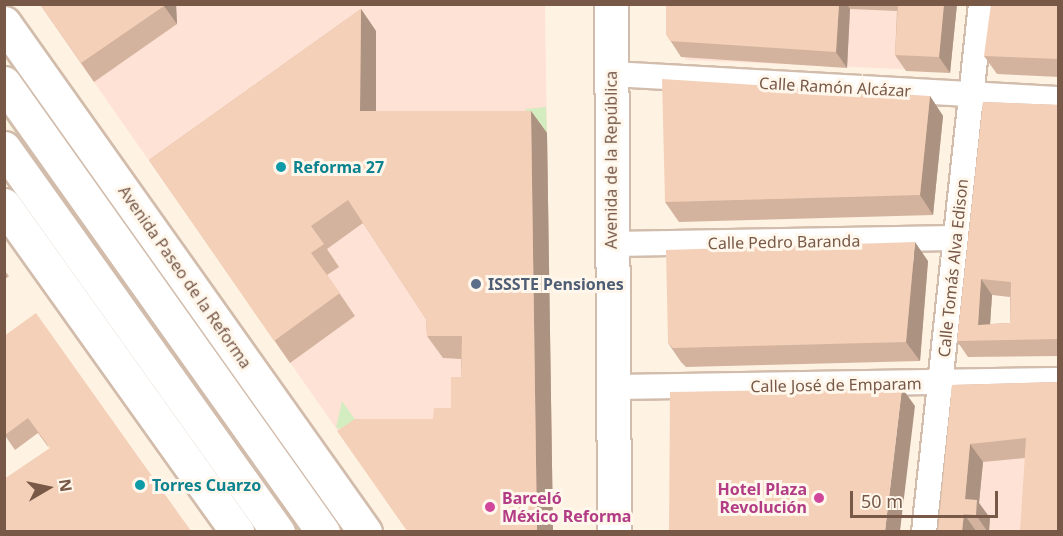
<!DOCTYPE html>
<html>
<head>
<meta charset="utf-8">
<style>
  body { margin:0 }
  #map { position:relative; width:1063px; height:536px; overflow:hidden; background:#fef3e3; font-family:"Noto Sans",sans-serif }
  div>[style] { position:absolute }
  .commercial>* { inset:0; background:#ffe2d6 }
  .green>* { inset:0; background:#d3ecc0 }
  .roads { filter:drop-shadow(2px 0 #d2bcab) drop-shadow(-2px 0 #d2bcab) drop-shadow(0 2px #d2bcab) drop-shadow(0 -2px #d2bcab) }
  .street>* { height:24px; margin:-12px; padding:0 12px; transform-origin:12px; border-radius:12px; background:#fff }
  .secondary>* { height:33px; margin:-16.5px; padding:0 16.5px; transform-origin:16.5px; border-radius:16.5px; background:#fff }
  .wall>* { inset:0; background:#d3b39e }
  .shaded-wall>* { inset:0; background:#ac9281 }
  .building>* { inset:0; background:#f5d0b8 }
  .dots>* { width:16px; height:16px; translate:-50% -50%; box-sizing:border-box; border:3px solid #fff7eb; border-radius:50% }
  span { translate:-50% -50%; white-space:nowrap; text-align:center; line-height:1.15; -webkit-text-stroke:6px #fff7eb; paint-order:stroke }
  .street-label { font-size:16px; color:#785847 }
  .culture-label { font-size:16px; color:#0d838f; font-weight:700 }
  .left { translate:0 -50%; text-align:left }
  .service-label { font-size:16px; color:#4e5e75; font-weight:700 }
  .hotel-label { font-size:16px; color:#b23c85; font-weight:700 }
  .right { translate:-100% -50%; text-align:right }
  .frame { position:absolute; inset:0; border:6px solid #785847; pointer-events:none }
  .north { position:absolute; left:18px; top:458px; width:60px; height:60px; -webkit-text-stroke:4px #fff7eb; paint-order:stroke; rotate:81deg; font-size:16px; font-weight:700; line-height:24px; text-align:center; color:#785847 }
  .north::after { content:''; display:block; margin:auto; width:21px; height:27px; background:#785847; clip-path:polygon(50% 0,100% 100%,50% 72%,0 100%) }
  .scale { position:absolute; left:850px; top:491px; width:148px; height:27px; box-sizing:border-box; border:3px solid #785847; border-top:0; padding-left:8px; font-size:18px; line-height:21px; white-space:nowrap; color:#785847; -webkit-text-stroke:4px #fff7eb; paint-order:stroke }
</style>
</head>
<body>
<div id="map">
  <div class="commercial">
    <i style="clip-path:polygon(40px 5px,545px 5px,553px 531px,408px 531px)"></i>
    <i style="clip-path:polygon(676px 5px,957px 5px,949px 71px,687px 60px,677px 50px)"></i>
    <i style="clip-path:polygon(1058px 401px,1058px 531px,953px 532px,965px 404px)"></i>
  </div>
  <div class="green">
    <i style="clip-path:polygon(546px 107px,547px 133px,527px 134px,526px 109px)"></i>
    <i style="clip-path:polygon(4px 111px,204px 392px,201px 395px,5px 118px)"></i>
    <i style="clip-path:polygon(342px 401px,363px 431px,336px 428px)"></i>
    <i style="clip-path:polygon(214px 406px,303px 531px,298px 531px,210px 409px)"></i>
  </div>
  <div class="roads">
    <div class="street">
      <i style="left:611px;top:74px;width:448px;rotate:3.2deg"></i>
      <i style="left:612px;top:244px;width:344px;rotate:-1deg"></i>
      <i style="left:613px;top:387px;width:445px;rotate:-0.9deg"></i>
      <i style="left:924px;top:532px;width:531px;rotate:-83.84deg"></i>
    </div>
    <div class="secondary">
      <i style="left:611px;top:4px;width:528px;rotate:89.67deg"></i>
      <i style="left:4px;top:23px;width:624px;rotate:54.65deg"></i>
      <i style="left:4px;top:83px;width:551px;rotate:54.61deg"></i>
      <i style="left:4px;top:148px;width:472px;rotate:54.5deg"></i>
      <i style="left:4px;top:205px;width:402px;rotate:54.5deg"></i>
    </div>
  </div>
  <div class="wall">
    <i style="clip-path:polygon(40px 4px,176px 4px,177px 24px,94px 82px)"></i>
    <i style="clip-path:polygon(666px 4px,957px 4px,950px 73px,906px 71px,895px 55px,897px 11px,850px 9px,847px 68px,681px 57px,666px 34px)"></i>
    <i style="clip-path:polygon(1059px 4px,1059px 77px,997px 74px,984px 56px)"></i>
    <i style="clip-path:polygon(361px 9px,376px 31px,376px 111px,531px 111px,547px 133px,553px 531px,433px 419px,451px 408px,461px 377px,461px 359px,443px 358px,427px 336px,426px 319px,363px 223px,327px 249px,339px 267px,327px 275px,355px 316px,290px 363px,149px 160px)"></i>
    <i style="clip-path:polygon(930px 96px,943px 116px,933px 215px,679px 222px,665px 202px)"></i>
    <i style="clip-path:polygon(evenodd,983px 102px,1059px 105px,1059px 356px,968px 357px,957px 341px,983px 102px,992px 295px,1010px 297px,1010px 323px,990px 324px,992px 295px)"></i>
    <i style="clip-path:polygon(928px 261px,920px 361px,686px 367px,681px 362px,668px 343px)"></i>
    <i style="clip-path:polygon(4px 270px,9px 276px,4px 280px)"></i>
    <i style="clip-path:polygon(4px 336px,49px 448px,38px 433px,15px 450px,4px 434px)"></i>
    <i style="clip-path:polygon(1059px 382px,1025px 458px,983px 462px,979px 503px,990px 518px,989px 531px,938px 531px,952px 385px)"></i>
  </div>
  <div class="shaded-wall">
    <i style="clip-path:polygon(164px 4px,176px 4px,177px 24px,164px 6px)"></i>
    <i style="clip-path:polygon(839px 4px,847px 4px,850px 9px,847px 68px,836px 52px)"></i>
    <i style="clip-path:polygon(944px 4px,957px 4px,950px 73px,939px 57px)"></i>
    <i style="clip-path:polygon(361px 9px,376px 31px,376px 134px,360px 111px)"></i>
    <i style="clip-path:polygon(930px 96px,943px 116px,933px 215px,920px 195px)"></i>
    <i style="clip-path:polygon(531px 111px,547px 133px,553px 531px,537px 531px)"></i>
    <i style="clip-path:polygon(915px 242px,928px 261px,920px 361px,906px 342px)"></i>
    <i style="clip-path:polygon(981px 279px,992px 295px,989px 341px,978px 325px)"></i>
    <i style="clip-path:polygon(902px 388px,915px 406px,900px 531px,885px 531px)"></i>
    <i style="clip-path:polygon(970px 444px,983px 462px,979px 503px,990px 518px,989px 531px,987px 531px,965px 499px)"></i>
    <i style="clip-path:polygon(964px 514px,976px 531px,962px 531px)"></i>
  </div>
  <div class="building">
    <i style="clip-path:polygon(40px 4px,164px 4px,164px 6px,81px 63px)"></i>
    <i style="clip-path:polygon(666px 4px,839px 4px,836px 52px,670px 41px,666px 34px)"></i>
    <i style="clip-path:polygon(898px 4px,944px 4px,939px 57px,895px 55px)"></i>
    <i style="clip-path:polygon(991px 4px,1059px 4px,1059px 59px,984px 56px)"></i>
    <i style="clip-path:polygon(361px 9px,360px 111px,531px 111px,537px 531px,407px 531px,337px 431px,355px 419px,433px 419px,434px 408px,451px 408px,451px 377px,461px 377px,462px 336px,427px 336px,426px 319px,348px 200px,311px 226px,324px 244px,311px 253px,340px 293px,274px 341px,149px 160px)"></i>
    <i style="clip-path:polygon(662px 79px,930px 96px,920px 195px,665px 202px)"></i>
    <i style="clip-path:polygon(evenodd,983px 102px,1059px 105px,1059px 339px,957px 341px,983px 102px,981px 279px,1011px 282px,1010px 323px,978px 325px,981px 279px)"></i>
    <i style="clip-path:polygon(915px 242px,906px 342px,673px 348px,668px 343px,666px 250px)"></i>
    <i style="clip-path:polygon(36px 313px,191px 531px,4px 531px,4px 479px,50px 448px,28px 418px,5px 435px,4px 434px,4px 336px)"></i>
    <i style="clip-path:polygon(1059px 382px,1059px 531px,1020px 531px,1026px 438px,970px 444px,965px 499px,977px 500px,976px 515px,964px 514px,962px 531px,938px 531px,952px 385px)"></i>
    <i style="clip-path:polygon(902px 388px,885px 531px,669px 531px,670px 392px)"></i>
  </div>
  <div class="dots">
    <i style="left:281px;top:167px;background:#0f9aa8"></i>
    <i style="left:476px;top:284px;background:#5c6f8a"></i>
    <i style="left:140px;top:485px;background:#0f9aa8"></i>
    <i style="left:819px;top:498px;background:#d1479c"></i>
    <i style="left:490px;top:507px;background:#d1479c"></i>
  </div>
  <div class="street-label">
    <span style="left:835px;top:87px;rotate:3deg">Calle Ramón Alcázar</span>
    <span style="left:611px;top:160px;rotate:-90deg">Avenida de la República</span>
    <span style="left:784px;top:242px;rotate:-1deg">Calle Pedro Baranda</span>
    <span style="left:953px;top:268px;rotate:-84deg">Calle Tomás Alva Edison</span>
    <span style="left:185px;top:277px;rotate:55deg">Avenida Paseo de la Reforma</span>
    <span style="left:836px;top:385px;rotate:-1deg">Calle José de Emparam</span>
  </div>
  <div class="culture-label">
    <span class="left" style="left:293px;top:167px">Reforma 27</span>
    <span class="left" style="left:152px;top:485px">Torres Cuarzo</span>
  </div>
  <div class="service-label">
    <span class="left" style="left:488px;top:284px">ISSSTE Pensiones</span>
  </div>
  <div class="hotel-label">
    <span class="right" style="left:807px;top:498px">Hotel Plaza<br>Revolución</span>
    <span class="left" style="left:502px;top:507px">Barceló<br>México Reforma</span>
  </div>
  <div class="frame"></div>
  <div class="north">N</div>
  <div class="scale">50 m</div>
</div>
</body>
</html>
